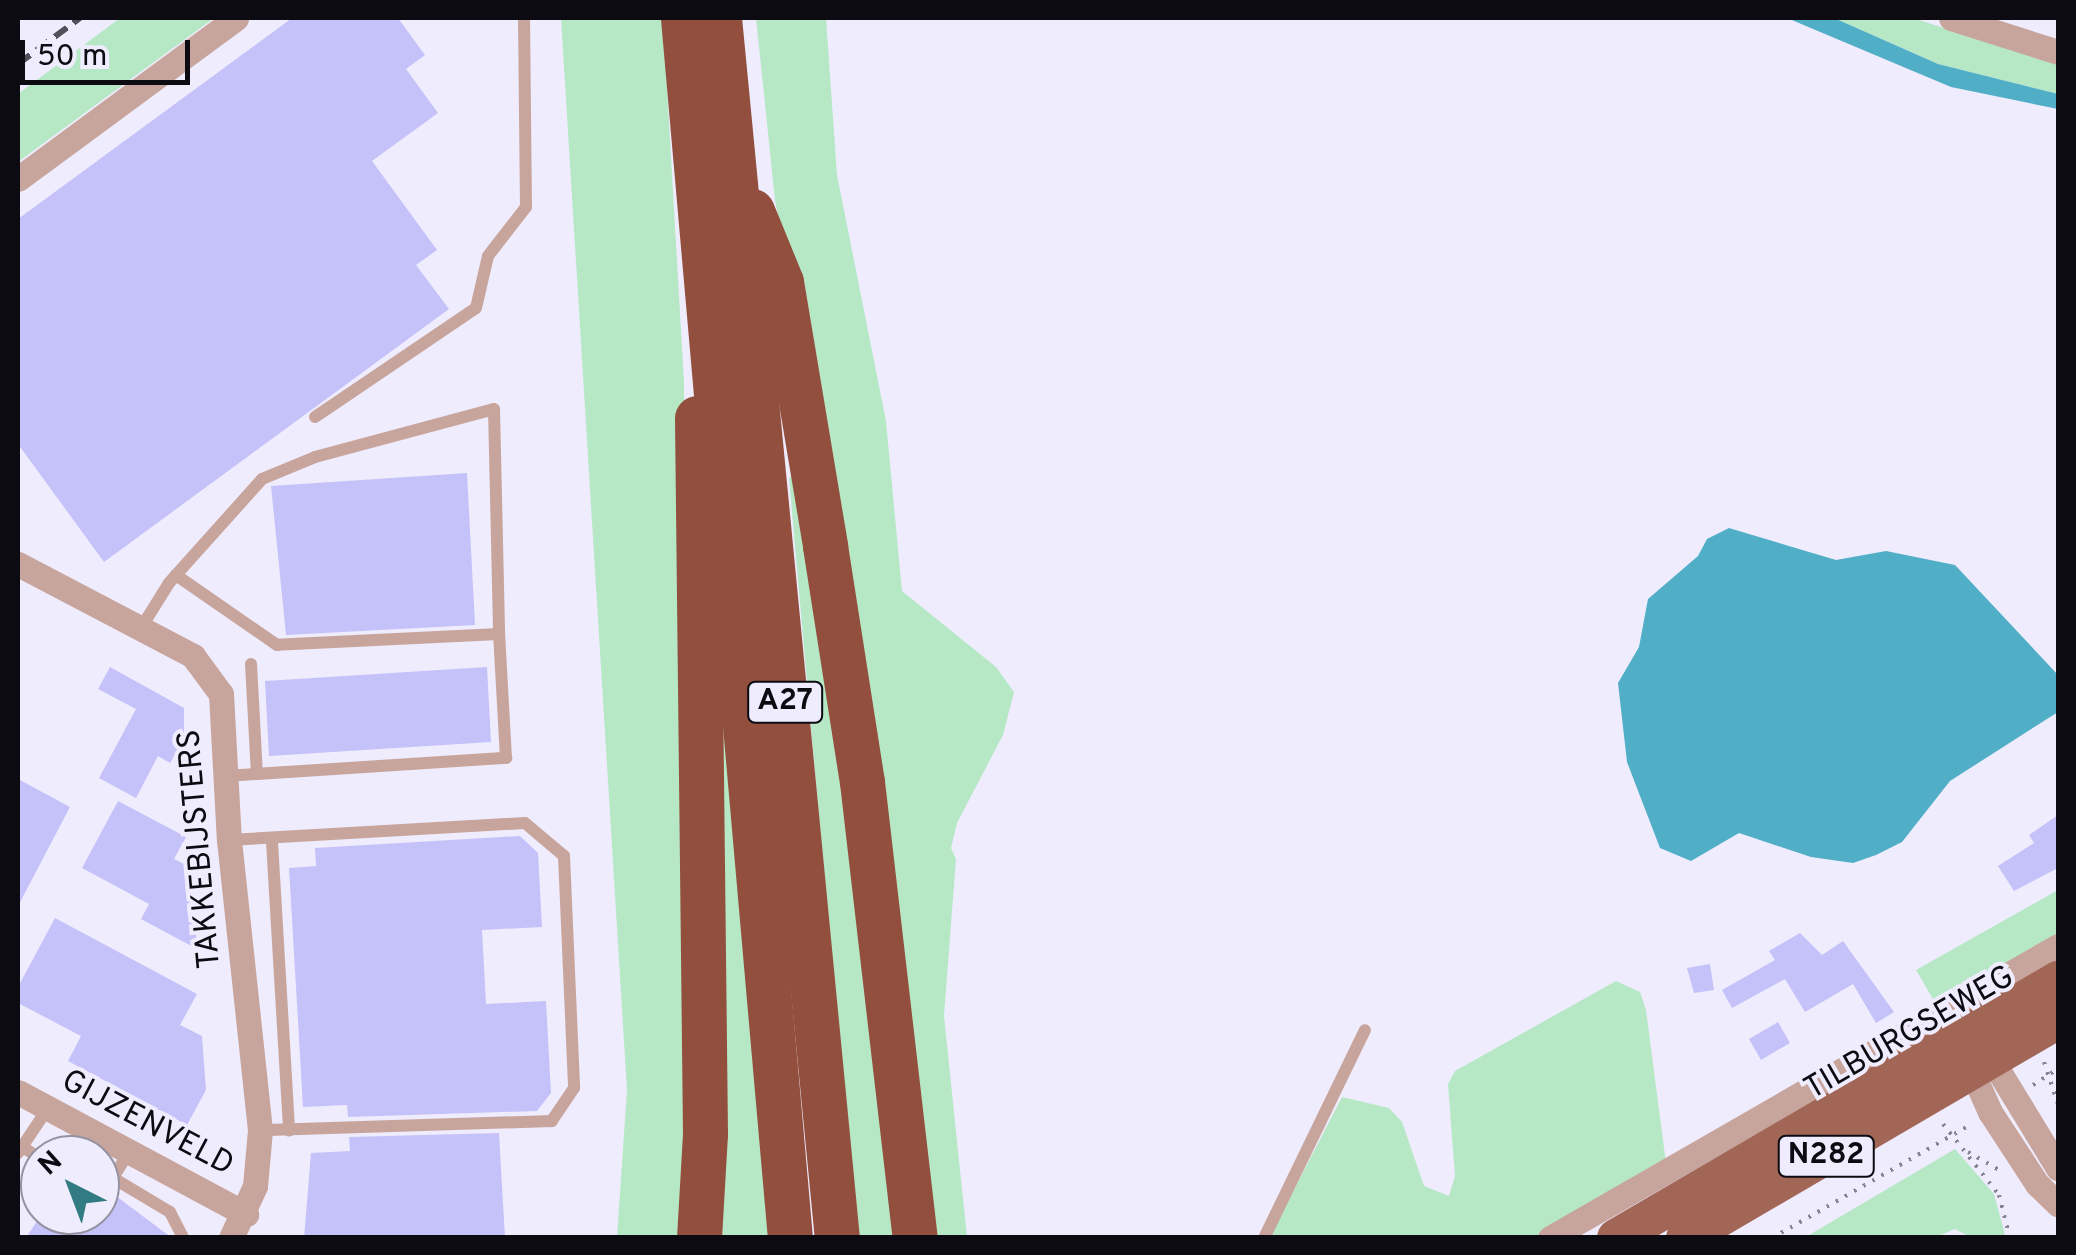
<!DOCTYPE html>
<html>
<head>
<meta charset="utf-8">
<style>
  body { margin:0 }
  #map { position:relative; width:2076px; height:1255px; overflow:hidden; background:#efecfe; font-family:Overpass,sans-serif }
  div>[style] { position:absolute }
  .green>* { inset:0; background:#b7e8c6 }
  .water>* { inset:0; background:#50aec7 }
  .building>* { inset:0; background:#c5c2f9 }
  .path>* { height:4px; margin-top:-2px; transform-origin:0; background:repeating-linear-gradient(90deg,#878491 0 2.5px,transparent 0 10.5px) }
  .service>* { height:12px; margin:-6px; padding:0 6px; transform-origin:6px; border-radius:6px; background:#c8a59c }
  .minor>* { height:25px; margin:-12.5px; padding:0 12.5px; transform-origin:12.5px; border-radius:12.5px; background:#c8a59c }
  .primary>* { height:38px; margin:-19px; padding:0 19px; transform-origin:19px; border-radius:19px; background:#a26657 }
  .motorway>* { height:45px; margin:-22.5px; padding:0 22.5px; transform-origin:22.5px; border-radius:22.5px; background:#934f3e }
  .rail>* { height:6px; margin-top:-3px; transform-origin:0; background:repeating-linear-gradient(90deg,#52515b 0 15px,transparent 0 23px) }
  span { translate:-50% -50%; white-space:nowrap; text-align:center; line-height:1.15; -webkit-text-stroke:8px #efecfe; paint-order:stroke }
  .shield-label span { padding:2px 8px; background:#efecfe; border:2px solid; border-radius:8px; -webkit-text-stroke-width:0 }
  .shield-label { font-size:30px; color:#0c0b12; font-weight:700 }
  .street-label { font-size:32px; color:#0c0b12 }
  .frame { position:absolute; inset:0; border:20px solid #0c0b12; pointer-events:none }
  .north { position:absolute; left:20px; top:1135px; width:100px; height:100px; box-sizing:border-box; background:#efecfe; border:2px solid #9492a0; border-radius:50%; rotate:318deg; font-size:28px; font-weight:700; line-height:40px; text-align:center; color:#0c0b12 }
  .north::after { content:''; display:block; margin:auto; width:35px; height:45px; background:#337b83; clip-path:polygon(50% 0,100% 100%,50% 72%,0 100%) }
  .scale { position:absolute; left:20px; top:40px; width:170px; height:45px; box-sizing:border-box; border:5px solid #0c0b12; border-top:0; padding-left:12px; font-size:30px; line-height:35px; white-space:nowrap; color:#0c0b12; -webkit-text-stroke:8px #efecfe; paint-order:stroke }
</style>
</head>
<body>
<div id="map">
  <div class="green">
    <i style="clip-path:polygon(120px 18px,214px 18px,18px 162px,18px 94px)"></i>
    <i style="clip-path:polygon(561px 18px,663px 18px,684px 382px,686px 1237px,617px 1237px,627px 1090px)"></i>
    <i style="clip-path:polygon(756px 18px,826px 18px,837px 175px,886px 421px,902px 591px,996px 667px,1014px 692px,1003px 735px,957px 823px,951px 848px,956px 859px,944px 1016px,967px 1237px,929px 1237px,800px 333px,775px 200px)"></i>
    <i style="clip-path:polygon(1834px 18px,1913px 18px,2058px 65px,2058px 94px,1938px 64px)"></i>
    <i style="clip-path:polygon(801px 472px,897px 1237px,856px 1237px,789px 478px)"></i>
    <i style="clip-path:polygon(709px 495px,771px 1237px,709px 1237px)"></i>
    <i style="clip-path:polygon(2058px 890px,2058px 936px,1937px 1006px,1916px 970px)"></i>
    <i style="clip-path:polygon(1616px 981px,1640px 992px,1646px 1010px,1666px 1163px,1536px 1237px,1269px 1238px,1342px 1097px,1389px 1108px,1402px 1122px,1424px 1186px,1449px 1196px,1455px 1176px,1448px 1084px,1455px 1071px)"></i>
    <i style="clip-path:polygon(1955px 1149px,1994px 1194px,2006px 1238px,1970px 1237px,1955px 1229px,1936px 1237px,1804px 1238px)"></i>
  </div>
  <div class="water">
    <i style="clip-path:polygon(1787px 18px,1834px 18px,1938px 64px,2058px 94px,2058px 109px,1951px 87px)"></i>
    <i style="clip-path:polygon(1729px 528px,1836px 560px,1886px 551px,1955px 565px,2058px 675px,2058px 712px,1950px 781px,1902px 842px,1876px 855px,1853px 863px,1811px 857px,1739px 833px,1691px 861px,1660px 848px,1627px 762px,1618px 683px,1639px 647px,1648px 599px,1698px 556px,1707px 539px)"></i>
  </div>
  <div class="building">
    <i style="clip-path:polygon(292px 18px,398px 18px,425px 55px,406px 69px,438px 113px,372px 161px,437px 250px,416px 265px,449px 309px,104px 562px,18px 444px,18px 219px)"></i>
    <i style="clip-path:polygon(467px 473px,475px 625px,286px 635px,271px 486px)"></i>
    <i style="clip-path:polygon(110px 667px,184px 708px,184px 738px,170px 763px,158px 756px,136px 798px,99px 778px,136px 709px,98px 689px)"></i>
    <i style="clip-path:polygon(487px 667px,491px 742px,269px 756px,265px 681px)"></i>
    <i style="clip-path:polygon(18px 779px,70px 807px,18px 906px)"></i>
    <i style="clip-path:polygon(118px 801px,186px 837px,174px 859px,192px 868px,197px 949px,141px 919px,149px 904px,82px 868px)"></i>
    <i style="clip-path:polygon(2058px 815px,2058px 868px,2014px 891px,1998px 866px,2034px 843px,2029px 835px)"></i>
    <i style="clip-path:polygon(520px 836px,538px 853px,542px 927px,482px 930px,486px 1004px,546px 1001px,551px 1093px,537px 1111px,348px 1117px,347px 1105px,303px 1107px,289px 868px,316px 866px,315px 848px)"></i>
    <i style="clip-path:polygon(55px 918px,197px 994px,180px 1025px,202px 1036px,206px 1090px,187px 1125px,68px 1061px,81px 1036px,18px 1003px,18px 987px)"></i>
    <i style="clip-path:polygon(1800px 933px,1822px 955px,1843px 941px,1894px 1012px,1876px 1023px,1853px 984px,1805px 1012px,1785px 979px,1732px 1008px,1722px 990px,1775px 960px,1769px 951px)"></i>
    <i style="clip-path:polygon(1710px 964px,1714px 990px,1694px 993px,1687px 968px)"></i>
    <i style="clip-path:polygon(1778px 1022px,1790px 1043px,1761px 1060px,1749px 1039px)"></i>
    <i style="clip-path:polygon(499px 1133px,505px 1238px,304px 1238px,311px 1153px,350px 1151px,349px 1137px)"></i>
    <i style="clip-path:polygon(100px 1184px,172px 1238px,26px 1238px,41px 1215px,100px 1215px)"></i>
  </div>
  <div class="path">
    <i style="left:2044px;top:1062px;width:44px;rotate:71.6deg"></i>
    <i style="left:2033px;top:1085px;width:30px;rotate:-33deg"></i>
    <i style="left:1943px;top:1124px;width:90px;rotate:51.7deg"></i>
    <i style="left:1999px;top:1195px;width:44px;rotate:75.7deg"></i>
    <i style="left:1968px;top:1152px;width:36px;rotate:30deg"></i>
    <i style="left:1772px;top:1238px;width:228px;rotate:-29.7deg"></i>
  </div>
  <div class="service">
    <i style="left:315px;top:417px;width:194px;rotate:-34.1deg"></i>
    <i style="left:476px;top:308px;width:53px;rotate:-77deg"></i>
    <i style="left:488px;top:256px;width:62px;rotate:-52.2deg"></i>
    <i style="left:526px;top:207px;width:189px;rotate:-90.6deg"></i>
    <i style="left:141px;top:628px;width:53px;rotate:-58.1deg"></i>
    <i style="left:169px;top:583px;width:11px;rotate:-49deg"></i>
    <i style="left:176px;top:575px;width:129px;rotate:-48.1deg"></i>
    <i style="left:262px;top:479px;width:57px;rotate:-22.5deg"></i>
    <i style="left:315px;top:457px;width:185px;rotate:-15deg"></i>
    <i style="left:494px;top:409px;width:225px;rotate:88.7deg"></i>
    <i style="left:499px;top:634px;width:222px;rotate:177.2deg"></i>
    <i style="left:277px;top:645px;width:123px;rotate:-145.3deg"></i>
    <i style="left:251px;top:664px;width:110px;rotate:86.9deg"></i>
    <i style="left:225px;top:776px;width:282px;rotate:-3.7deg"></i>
    <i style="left:506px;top:758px;width:124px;rotate:-93.2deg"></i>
    <i style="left:229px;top:840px;width:296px;rotate:-3.3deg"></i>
    <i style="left:525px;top:823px;width:51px;rotate:40.2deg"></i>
    <i style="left:564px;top:856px;width:232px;rotate:87.5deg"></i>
    <i style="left:574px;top:1088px;width:40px;rotate:124deg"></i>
    <i style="left:552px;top:1121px;width:292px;rotate:178.2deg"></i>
    <i style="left:272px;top:842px;width:289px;rotate:86.6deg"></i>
    <i style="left:24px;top:1148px;width:19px;rotate:32deg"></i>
    <i style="left:129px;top:1152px;width:31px;rotate:122deg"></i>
    <i style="left:113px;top:1178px;width:66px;rotate:30.8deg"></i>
    <i style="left:170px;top:1212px;width:29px;rotate:63deg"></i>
    <i style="left:18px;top:1153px;width:54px;rotate:-56.3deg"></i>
    <i style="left:1264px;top:1238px;width:231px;rotate:-64.1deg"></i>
  </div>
  <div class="minor">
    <i style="left:1951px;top:18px;width:112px;rotate:17.6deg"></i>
    <i style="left:18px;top:179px;width:271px;rotate:-36.4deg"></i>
    <i style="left:18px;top:564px;width:198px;rotate:27.7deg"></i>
    <i style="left:193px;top:656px;width:47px;rotate:53.6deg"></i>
    <i style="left:221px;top:694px;width:146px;rotate:86.9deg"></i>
    <i style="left:229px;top:840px;width:292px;rotate:83.9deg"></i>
    <i style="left:260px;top:1130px;width:56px;rotate:95.1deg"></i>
    <i style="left:255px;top:1186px;width:57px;rotate:114.8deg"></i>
    <i style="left:1978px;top:1050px;width:17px;rotate:36deg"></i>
    <i style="left:1992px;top:1060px;width:127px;rotate:58.6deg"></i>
    <i style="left:1966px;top:1058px;width:59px;rotate:66deg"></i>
    <i style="left:1990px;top:1112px;width:86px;rotate:56.9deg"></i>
    <i style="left:2037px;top:1184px;width:29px;rotate:44deg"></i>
    <i style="left:18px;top:1092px;width:259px;rotate:28.2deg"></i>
    <i style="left:1550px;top:1238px;width:586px;rotate:-29.89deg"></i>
  </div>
  <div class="primary">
    <i style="left:1616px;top:1238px;width:512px;rotate:-30.27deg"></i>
    <i style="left:1685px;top:1238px;width:432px;rotate:-30.3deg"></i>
  </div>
  <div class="motorway">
    <i style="left:683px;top:18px;width:1225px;rotate:84.99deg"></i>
    <i style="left:719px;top:18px;width:1226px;rotate:84.48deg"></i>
    <i style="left:752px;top:211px;width:77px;rotate:67.8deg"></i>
    <i style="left:781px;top:282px;width:268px;rotate:80.5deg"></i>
    <i style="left:825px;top:546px;width:239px;rotate:81.1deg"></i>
    <i style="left:862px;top:782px;width:459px;rotate:83.4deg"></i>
    <i style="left:697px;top:418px;width:716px;rotate:89.36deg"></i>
    <i style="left:705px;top:1134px;width:104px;rotate:93.3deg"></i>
  </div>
  <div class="rail">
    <i style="left:18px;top:64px;width:77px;rotate:-36.6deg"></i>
  </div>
  <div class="shield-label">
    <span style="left:785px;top:702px">A27</span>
    <span style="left:1826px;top:1156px">N282</span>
  </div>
  <div class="street-label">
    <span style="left:201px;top:849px;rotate:-95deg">TAKKEBIJSTERS</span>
    <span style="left:1910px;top:1034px;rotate:-30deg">TILBURGSEWEG</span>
    <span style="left:147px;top:1124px;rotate:28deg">GIJZENVELD</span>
  </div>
  <div class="frame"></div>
  <div class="north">N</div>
  <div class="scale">50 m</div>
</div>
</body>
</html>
